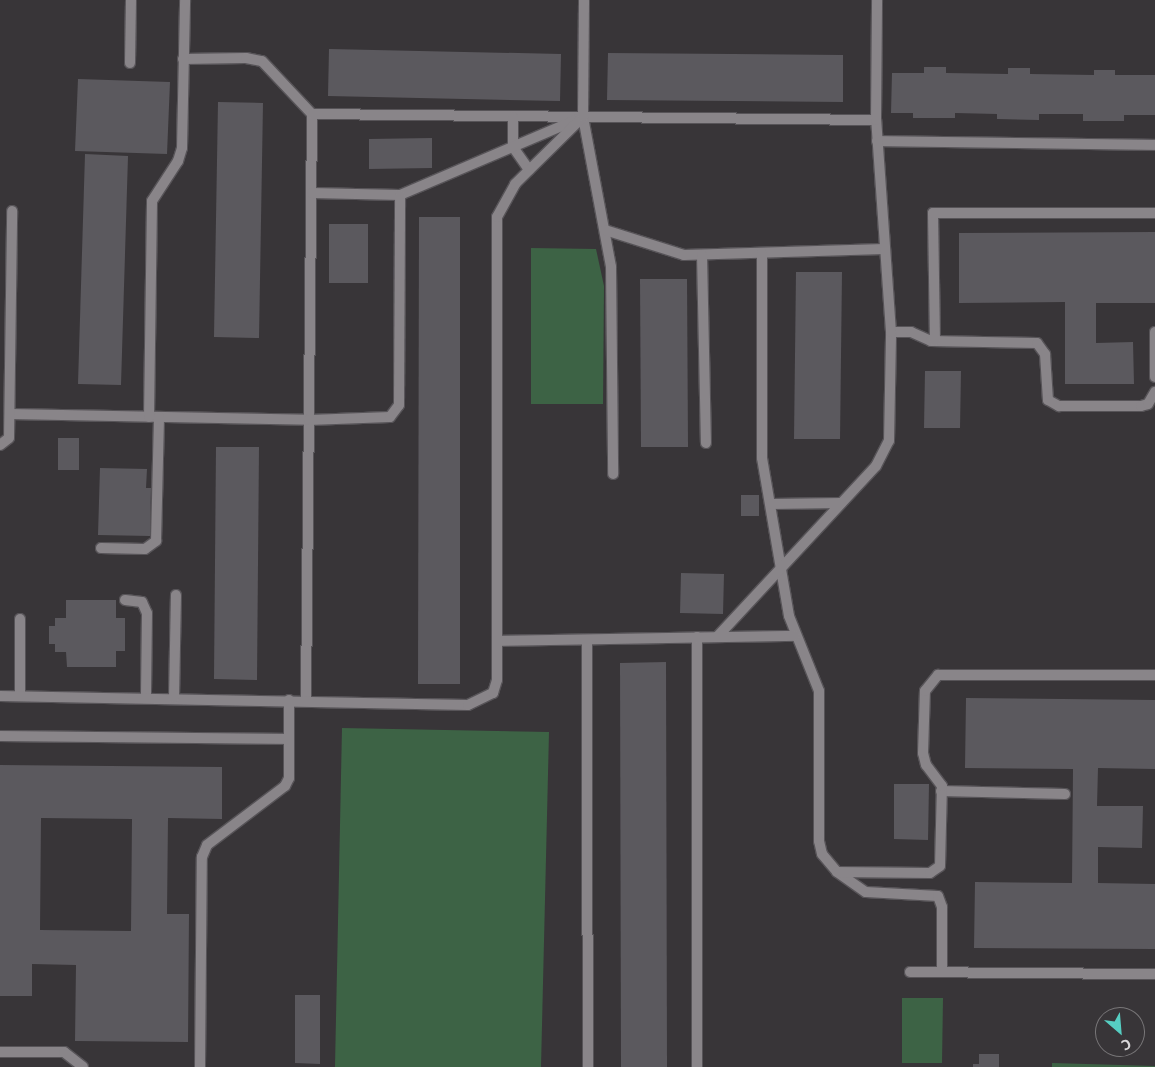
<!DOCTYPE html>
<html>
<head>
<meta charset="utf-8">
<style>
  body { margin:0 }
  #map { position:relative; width:1155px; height:1067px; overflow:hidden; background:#383538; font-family:"Open Sans",sans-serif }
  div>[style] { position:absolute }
  .green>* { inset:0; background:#3d6345 }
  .building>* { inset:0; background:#5b595e }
  .roads { filter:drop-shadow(1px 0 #575458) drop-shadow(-1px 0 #575458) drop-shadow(0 1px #575458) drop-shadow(0 -1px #575458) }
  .service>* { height:10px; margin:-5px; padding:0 5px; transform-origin:5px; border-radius:5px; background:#898589 }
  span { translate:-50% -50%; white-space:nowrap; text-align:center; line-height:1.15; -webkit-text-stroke:4px #383538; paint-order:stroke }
  .north { position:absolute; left:1095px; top:1007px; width:50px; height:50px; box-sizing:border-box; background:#383538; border:1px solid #787678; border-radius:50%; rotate:153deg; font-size:14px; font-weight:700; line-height:20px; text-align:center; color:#d9d7d9 }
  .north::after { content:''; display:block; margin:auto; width:18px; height:22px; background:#56cec2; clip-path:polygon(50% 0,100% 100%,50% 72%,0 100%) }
</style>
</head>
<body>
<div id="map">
  <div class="green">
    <i style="clip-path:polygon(531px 248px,596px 249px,604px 286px,603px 404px,531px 404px)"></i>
    <i style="clip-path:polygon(342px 728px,549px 732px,541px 1067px,335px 1067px)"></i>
    <i style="clip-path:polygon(902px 998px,943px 998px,942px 1063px,902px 1063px)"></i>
    <i style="clip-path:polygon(1052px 1063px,1155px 1066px,1155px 1067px,1052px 1067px)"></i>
  </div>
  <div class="building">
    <i style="clip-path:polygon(329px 49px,561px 54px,560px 101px,328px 96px)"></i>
    <i style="clip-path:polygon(608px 53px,843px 55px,843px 102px,607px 100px)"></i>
    <i style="clip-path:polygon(924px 67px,946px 67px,946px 73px,1008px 74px,1008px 68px,1030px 68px,1030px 74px,1094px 75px,1094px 70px,1115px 70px,1115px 75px,1155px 75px,1155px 115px,1124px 115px,1124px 121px,1083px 121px,1083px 114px,1039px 114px,1039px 120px,997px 119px,997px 114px,955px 113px,955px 118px,913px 118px,913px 113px,891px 113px,892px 73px,924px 73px)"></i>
    <i style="clip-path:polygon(78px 79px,170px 82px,167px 154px,75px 151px)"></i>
    <i style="clip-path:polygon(218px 102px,263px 103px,259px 338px,214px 337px)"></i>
    <i style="clip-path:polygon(432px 138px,432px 168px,369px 169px,369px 139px)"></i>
    <i style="clip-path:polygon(85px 154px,128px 156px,121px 385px,78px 384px)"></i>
    <i style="clip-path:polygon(419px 217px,460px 217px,460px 684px,418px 684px)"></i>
    <i style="clip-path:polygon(329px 224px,368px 224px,368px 283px,329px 283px)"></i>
    <i style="clip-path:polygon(1155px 232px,1155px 303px,1096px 303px,1096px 343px,1133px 342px,1134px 384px,1065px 384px,1065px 302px,959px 303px,959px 233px)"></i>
    <i style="clip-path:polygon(796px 272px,842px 272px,840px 439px,794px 439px)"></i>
    <i style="clip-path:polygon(640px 279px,687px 279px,688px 447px,641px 447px)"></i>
    <i style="clip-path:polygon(925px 371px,961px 371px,960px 428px,924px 428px)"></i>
    <i style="clip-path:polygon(58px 438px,79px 438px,79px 470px,58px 470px)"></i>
    <i style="clip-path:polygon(216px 447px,259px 447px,257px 680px,214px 679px)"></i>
    <i style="clip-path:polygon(100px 468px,147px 469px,146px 488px,151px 488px,150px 536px,98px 535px)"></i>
    <i style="clip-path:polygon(741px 495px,759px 495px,759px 516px,741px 516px)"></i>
    <i style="clip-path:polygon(681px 573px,724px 574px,723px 614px,680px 613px)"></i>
    <i style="clip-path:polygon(66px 600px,116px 600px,116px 618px,125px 618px,125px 651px,116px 651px,116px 667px,67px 667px,66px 652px,55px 652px,55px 644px,49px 644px,49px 626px,55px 626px,55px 618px,66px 618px)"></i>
    <i style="clip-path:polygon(666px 662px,667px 1067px,621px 1067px,620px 663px)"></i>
    <i style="clip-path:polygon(966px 698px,1155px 700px,1155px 769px,1098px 768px,1097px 806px,1143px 806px,1142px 848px,1098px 847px,1098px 883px,1155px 884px,1155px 949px,974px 948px,975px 882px,1072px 883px,1073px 769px,965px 768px)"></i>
    <i style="clip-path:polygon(evenodd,0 765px,222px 767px,222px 819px,168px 818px,167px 914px,189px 914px,188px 1042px,75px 1041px,76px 965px,32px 964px,32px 996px,0 996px,0 765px,41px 818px,132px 819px,131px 931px,40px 930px,41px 818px)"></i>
    <i style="clip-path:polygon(894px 784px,929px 784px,928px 840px,894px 839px)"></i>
    <i style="clip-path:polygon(295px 995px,320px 995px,320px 1064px,295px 1063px)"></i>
    <i style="clip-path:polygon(979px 1054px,999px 1054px,999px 1067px,973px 1067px,973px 1064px,979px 1064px)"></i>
  </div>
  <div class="roads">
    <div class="service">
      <i style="left:183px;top:59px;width:63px;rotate:-0.9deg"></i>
      <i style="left:246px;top:58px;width:16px;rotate:11deg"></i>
      <i style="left:262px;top:61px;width:73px;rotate:46.7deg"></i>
      <i style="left:312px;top:114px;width:586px;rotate:90.59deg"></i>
      <i style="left:130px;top:63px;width:63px;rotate:-89.1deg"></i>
      <i style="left:312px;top:114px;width:564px;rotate:0.61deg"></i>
      <i style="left:513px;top:117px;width:30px;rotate:90deg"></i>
      <i style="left:513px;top:147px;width:28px;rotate:55deg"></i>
      <i style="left:877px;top:141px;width:278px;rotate:0.8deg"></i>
      <i style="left:312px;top:193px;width:88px;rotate:1.3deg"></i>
      <i style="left:400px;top:195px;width:199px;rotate:-23.1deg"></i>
      <i style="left:583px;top:117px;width:153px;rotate:79.4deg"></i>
      <i style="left:611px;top:267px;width:207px;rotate:89.4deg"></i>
      <i style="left:605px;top:230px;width:83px;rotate:17.6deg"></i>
      <i style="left:684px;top:255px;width:200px;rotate:-1.7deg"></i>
      <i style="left:762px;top:253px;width:205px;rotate:90deg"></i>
      <i style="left:762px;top:458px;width:160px;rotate:80.3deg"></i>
      <i style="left:789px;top:616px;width:81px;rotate:68.2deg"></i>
      <i style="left:819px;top:691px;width:150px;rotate:90deg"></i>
      <i style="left:819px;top:841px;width:13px;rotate:77deg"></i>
      <i style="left:822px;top:854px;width:23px;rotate:50deg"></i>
      <i style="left:837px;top:872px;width:35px;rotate:35deg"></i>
      <i style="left:866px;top:892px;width:72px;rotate:3.2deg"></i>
      <i style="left:938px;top:896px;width:12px;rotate:70deg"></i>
      <i style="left:942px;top:907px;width:65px;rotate:90deg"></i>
      <i style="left:702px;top:255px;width:188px;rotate:88.8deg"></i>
      <i style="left:891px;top:332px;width:20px"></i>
      <i style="left:911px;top:332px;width:22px;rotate:24deg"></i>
      <i style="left:931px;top:341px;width:106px;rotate:1.1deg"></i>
      <i style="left:1037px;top:343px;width:14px;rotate:54deg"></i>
      <i style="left:1045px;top:354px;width:46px;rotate:86.3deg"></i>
      <i style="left:1048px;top:400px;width:13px;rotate:29deg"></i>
      <i style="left:1059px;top:406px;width:82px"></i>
      <i style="left:1141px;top:406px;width:7px;rotate:-16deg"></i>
      <i style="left:1148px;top:404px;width:14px;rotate:-60deg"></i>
      <i style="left:1155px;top:332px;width:45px;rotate:90deg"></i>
      <i style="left:935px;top:341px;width:128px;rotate:-90.9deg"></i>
      <i style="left:933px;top:213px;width:222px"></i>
      <i style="left:10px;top:414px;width:299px;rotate:1.1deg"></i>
      <i style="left:309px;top:420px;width:81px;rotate:-2.1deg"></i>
      <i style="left:390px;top:417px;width:15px;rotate:-53deg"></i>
      <i style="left:399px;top:405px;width:210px;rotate:-89.7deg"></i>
      <i style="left:149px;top:417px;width:216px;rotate:-89.2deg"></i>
      <i style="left:152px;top:201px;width:48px;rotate:-57deg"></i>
      <i style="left:178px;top:161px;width:14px;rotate:-73deg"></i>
      <i style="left:182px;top:148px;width:148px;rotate:-88.8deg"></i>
      <i style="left:0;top:445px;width:11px;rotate:-38deg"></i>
      <i style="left:9px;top:438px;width:227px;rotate:-89.2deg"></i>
      <i style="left:771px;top:504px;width:70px;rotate:-0.8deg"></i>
      <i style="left:101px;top:548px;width:44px;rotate:1.3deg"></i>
      <i style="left:145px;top:549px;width:14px;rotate:-36deg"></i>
      <i style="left:156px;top:541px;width:124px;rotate:-88.6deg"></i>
      <i style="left:125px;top:600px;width:17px;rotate:7deg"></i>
      <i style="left:142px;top:602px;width:12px;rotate:66deg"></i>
      <i style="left:147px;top:613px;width:85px;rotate:90.7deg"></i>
      <i style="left:20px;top:619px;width:77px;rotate:90deg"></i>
      <i style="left:697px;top:637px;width:430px;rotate:90deg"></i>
      <i style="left:717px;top:637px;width:233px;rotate:-47.1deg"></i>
      <i style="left:876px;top:466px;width:28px;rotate:-63deg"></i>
      <i style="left:889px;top:441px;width:109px;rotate:-88.9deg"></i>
      <i style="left:891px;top:332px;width:213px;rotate:-94deg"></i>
      <i style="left:876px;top:120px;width:120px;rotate:-89.5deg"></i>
      <i style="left:587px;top:640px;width:427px;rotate:89.9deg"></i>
      <i style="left:497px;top:641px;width:298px;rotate:-1deg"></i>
      <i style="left:0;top:696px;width:468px;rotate:1.1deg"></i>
      <i style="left:468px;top:705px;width:28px;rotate:-26deg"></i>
      <i style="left:493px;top:693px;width:14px;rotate:-73deg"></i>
      <i style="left:497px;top:680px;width:463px;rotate:-90deg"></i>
      <i style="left:497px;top:217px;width:38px;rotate:-61deg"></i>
      <i style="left:515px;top:184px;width:95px;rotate:-44.6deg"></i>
      <i style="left:583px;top:117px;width:117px;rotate:-89.5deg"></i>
      <i style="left:174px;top:698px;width:103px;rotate:-88.9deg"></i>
      <i style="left:0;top:736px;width:289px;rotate:0.6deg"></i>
      <i style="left:941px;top:791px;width:124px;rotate:1.4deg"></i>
      <i style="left:837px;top:872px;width:93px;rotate:0.6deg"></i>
      <i style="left:930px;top:873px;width:12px;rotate:-35deg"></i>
      <i style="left:940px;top:866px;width:80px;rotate:-88.6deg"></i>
      <i style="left:942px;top:786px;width:26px;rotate:-127deg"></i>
      <i style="left:926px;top:765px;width:12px;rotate:-104deg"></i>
      <i style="left:923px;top:753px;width:62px;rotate:-88.2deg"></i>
      <i style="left:925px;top:691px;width:21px;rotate:-51deg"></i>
      <i style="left:938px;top:675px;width:217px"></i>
      <i style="left:910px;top:972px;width:245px;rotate:0.5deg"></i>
      <i style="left:0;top:1052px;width:64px"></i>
      <i style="left:64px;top:1052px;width:24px;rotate:38deg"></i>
      <i style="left:200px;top:1067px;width:210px;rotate:-89.5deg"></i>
      <i style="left:202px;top:857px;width:13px;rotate:-67deg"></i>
      <i style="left:207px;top:845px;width:98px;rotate:-37.1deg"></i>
      <i style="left:285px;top:786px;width:9px;rotate:-63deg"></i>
      <i style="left:289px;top:778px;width:78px;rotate:-90deg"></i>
    </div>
  </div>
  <div class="north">С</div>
</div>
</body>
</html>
